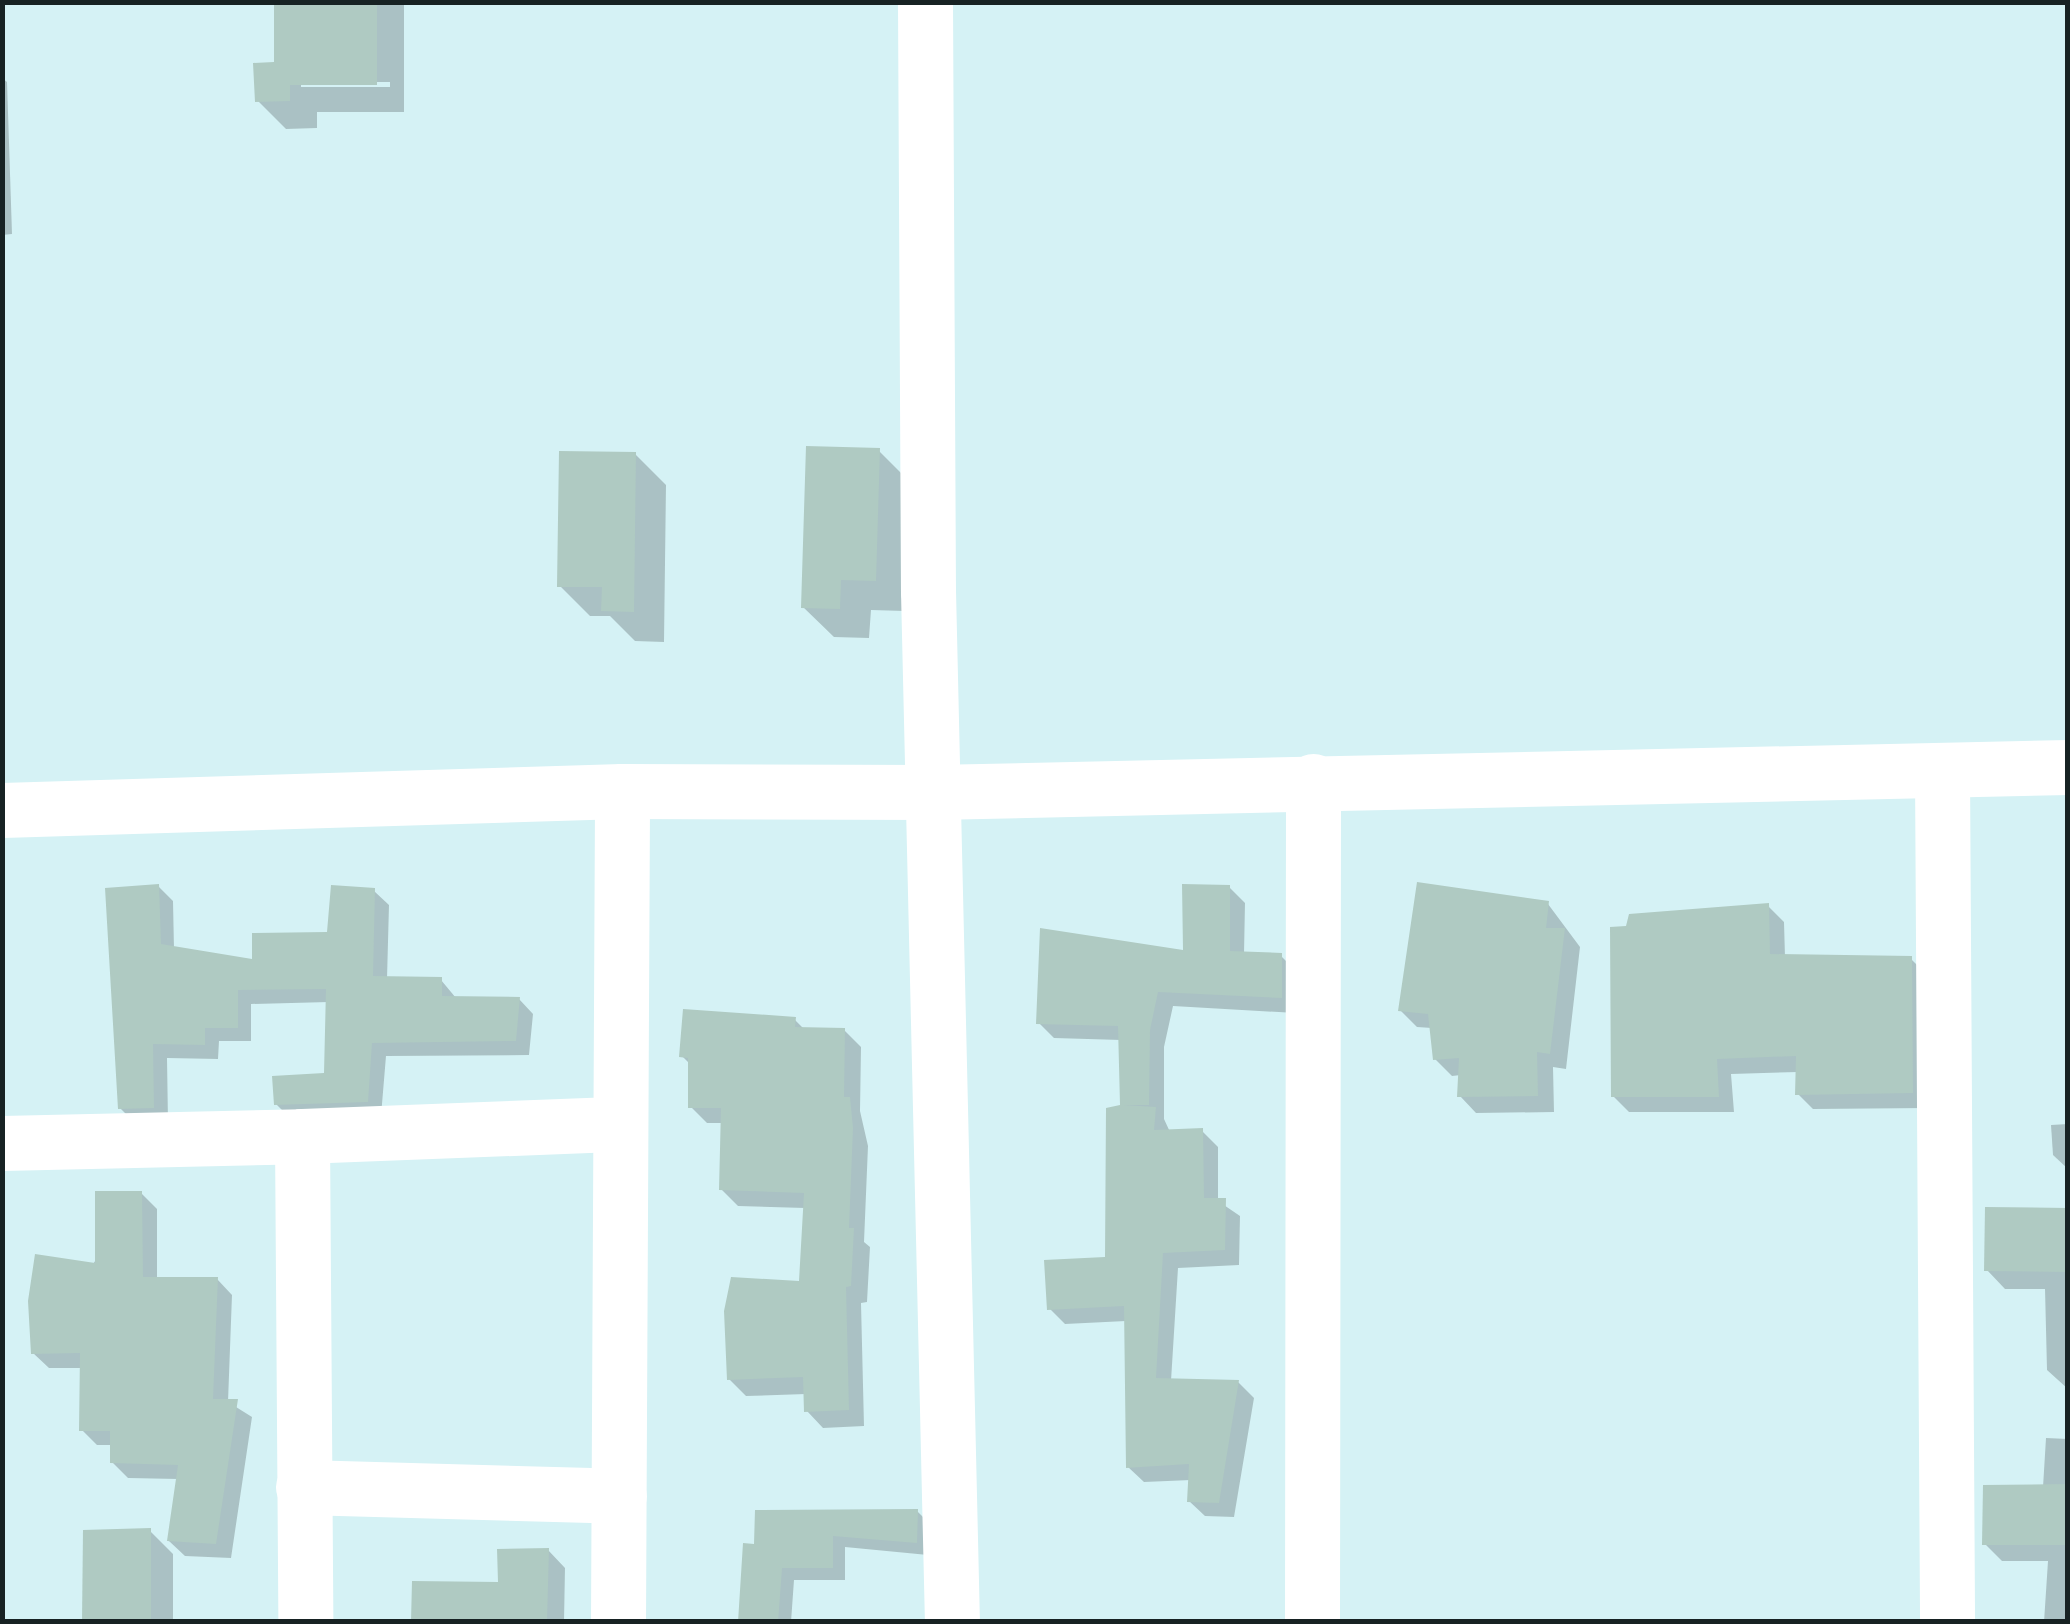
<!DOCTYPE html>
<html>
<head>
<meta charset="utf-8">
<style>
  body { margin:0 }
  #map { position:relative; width:2070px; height:1624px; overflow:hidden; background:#d5f2f5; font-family:"Sofia Sans Condensed",sans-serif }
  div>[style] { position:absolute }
  .shadow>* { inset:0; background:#0003 }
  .building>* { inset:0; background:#afcac2 }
  .minor>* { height:55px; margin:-27.5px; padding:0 27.5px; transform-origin:27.5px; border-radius:27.5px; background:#fff }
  span { translate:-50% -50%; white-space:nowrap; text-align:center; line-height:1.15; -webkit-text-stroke:9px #ebfdff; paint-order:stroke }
  .frame { position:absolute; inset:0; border:5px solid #172223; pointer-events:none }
</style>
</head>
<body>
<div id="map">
  <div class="shadow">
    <i style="clip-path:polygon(evenodd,277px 2px,404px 2px,404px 112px,317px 112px,317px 128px,286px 129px,258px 101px,277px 64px,277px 2px,301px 82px,390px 82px,390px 87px,301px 87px,301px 82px)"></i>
    <i style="clip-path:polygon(2px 78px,7px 82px,12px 234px,2px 235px)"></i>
    <i style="clip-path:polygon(879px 451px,910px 482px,905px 611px,871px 610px,869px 638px,834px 637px,803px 607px)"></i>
    <i style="clip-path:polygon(635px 454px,666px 485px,664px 642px,635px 641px,610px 616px,590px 616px,560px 586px)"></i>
    <i style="clip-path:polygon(158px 886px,173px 901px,174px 949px,255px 962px,330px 934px,374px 891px,389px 905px,387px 979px,441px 980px,456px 998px,519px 999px,533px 1014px,529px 1055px,386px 1056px,381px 1116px,291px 1119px,276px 1104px,326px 1075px,329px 1002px,251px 1004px,251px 1041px,219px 1041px,218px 1059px,167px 1058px,168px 1122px,135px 1123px,120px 1108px)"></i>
    <i style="clip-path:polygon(1229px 887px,1245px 903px,1244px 954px,1280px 955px,1296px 971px,1296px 1013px,1173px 1006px,1164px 1047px,1164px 1119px,1170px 1132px,1202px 1131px,1218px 1147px,1218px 1201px,1240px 1216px,1239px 1265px,1178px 1268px,1171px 1381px,1238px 1382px,1254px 1398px,1234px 1517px,1205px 1516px,1189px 1501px,1191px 1480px,1144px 1482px,1128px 1467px,1126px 1321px,1065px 1324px,1049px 1308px,1108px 1260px,1122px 1107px,1121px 1040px,1054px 1038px,1039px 1023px,1185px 953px)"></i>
    <i style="clip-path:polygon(1548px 904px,1580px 947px,1566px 1069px,1553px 1067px,1554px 1112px,1476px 1113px,1460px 1096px,1461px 1075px,1452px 1076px,1435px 1059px,1432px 1028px,1417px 1027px,1401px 1011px)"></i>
    <i style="clip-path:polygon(1768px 906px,1784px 922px,1785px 957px,1911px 959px,1927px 975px,1928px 1108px,1813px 1109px,1798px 1094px,1798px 1072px,1731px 1074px,1734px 1112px,1629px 1112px,1613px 1096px)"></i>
    <i style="clip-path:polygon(795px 1020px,805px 1030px,844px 1030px,861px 1047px,860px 1111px,868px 1146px,864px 1242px,870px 1247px,867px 1302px,861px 1303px,864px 1426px,823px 1428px,807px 1411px,806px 1394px,746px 1396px,729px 1379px,802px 1284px,805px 1208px,738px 1206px,721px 1189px,723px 1123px,707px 1123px,691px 1107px,691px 1065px,682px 1056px)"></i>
    <i style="clip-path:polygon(2068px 1124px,2068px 1169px,2053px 1155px,2051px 1125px)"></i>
    <i style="clip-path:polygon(141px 1193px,157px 1209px,157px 1279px,217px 1279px,232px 1295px,228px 1402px,252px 1417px,231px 1558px,185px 1556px,169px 1541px,178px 1479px,128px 1478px,112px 1462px,113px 1445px,97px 1445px,82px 1430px,82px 1368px,49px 1368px,33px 1353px)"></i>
    <i style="clip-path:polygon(2068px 1210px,2068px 1389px,2047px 1370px,2045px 1289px,2005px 1289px,1987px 1270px)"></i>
    <i style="clip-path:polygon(2046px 1438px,2068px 1439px,2068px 1622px,2044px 1622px,2048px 1561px,2002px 1561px,1985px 1544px,2043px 1487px)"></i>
    <i style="clip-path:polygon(917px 1511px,930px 1524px,928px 1555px,845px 1547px,845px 1580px,794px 1580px,791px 1622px,740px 1622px,756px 1546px)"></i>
    <i style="clip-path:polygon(150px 1531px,173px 1554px,173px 1622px,84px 1622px)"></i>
    <i style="clip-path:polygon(548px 1550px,565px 1568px,564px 1622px,413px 1622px,501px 1584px)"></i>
  </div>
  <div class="building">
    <i style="clip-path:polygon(274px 2px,377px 2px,377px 85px,290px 85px,290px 101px,255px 102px,253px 63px,274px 62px)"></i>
    <i style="clip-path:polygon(806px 446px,880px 448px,876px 581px,841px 580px,840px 609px,801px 608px)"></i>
    <i style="clip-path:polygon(559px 451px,636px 452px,634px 612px,601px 611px,602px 587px,557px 587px)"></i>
    <i style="clip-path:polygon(1417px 882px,1549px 901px,1546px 928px,1565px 928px,1550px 1054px,1537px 1052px,1538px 1096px,1457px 1097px,1459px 1058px,1433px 1060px,1428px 1014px,1398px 1011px)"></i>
    <i style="clip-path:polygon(159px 884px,161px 944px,252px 959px,252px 933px,327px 932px,331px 885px,375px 888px,373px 976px,442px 977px,442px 996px,520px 997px,516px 1041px,372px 1043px,368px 1102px,274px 1105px,272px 1076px,324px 1073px,326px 989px,238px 990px,238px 1028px,205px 1028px,205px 1045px,153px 1044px,154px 1108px,118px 1109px,105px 888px)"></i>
    <i style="clip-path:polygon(1182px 884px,1230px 885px,1230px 951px,1282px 953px,1282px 998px,1158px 992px,1150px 1030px,1149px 1105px,1123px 1105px,1156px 1107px,1154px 1130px,1203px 1128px,1204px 1198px,1226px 1198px,1225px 1250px,1163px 1253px,1156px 1378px,1239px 1380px,1219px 1503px,1187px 1502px,1189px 1464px,1126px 1468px,1124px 1306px,1047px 1310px,1044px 1260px,1105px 1257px,1106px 1108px,1120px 1105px,1118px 1026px,1036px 1024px,1040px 928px,1183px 950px)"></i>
    <i style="clip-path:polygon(1769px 903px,1770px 954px,1912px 956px,1913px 1093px,1795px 1095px,1796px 1056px,1717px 1059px,1719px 1097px,1611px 1097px,1610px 927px,1626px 926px,1629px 914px)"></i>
    <i style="clip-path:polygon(683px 1009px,796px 1017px,795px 1027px,845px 1028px,844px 1097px,850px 1097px,853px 1128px,849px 1228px,854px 1228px,851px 1286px,846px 1287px,849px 1410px,804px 1412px,803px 1377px,727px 1380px,724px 1311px,731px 1277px,799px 1281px,804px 1193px,719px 1190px,721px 1108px,688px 1108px,688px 1058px,679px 1057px)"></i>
    <i style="clip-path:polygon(95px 1191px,142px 1191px,143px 1277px,218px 1277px,213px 1399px,238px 1399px,216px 1544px,167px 1541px,178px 1465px,110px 1463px,110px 1431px,79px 1431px,80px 1353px,31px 1354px,28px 1301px,35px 1254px,95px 1263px)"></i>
    <i style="clip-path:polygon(1985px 1207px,2068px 1208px,2068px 1272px,1984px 1271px)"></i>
    <i style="clip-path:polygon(2068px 1484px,2068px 1545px,1982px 1545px,1983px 1485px)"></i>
    <i style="clip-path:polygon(918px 1509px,917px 1543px,833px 1536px,833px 1568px,782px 1568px,778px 1622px,738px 1622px,743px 1543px,754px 1544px,755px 1510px)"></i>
    <i style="clip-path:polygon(151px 1528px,151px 1622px,82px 1622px,83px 1530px)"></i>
    <i style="clip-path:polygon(549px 1548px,547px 1622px,411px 1622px,412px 1581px,498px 1582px,497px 1549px)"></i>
  </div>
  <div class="minor">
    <i style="left:925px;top:2px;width:589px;rotate:89.71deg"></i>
    <i style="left:928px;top:591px;width:1031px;rotate:88.67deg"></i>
    <i style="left:1942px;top:770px;width:852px;rotate:89.66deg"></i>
    <i style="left:2px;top:810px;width:620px;rotate:-1.76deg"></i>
    <i style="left:622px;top:791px;width:311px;rotate:0.2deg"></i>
    <i style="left:933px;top:792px;width:1135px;rotate:-1.26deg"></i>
    <i style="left:302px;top:1136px;width:318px;rotate:-2.2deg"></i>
    <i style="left:2px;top:1143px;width:300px;rotate:-1.3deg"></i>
    <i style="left:302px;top:1136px;width:486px;rotate:89.6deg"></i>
    <i style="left:303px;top:1487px;width:316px;rotate:1.6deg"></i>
    <i style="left:618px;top:1622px;width:831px;rotate:-89.72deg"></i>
    <i style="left:1312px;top:1622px;width:841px;rotate:-89.93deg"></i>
  </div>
  <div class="frame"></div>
</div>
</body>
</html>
